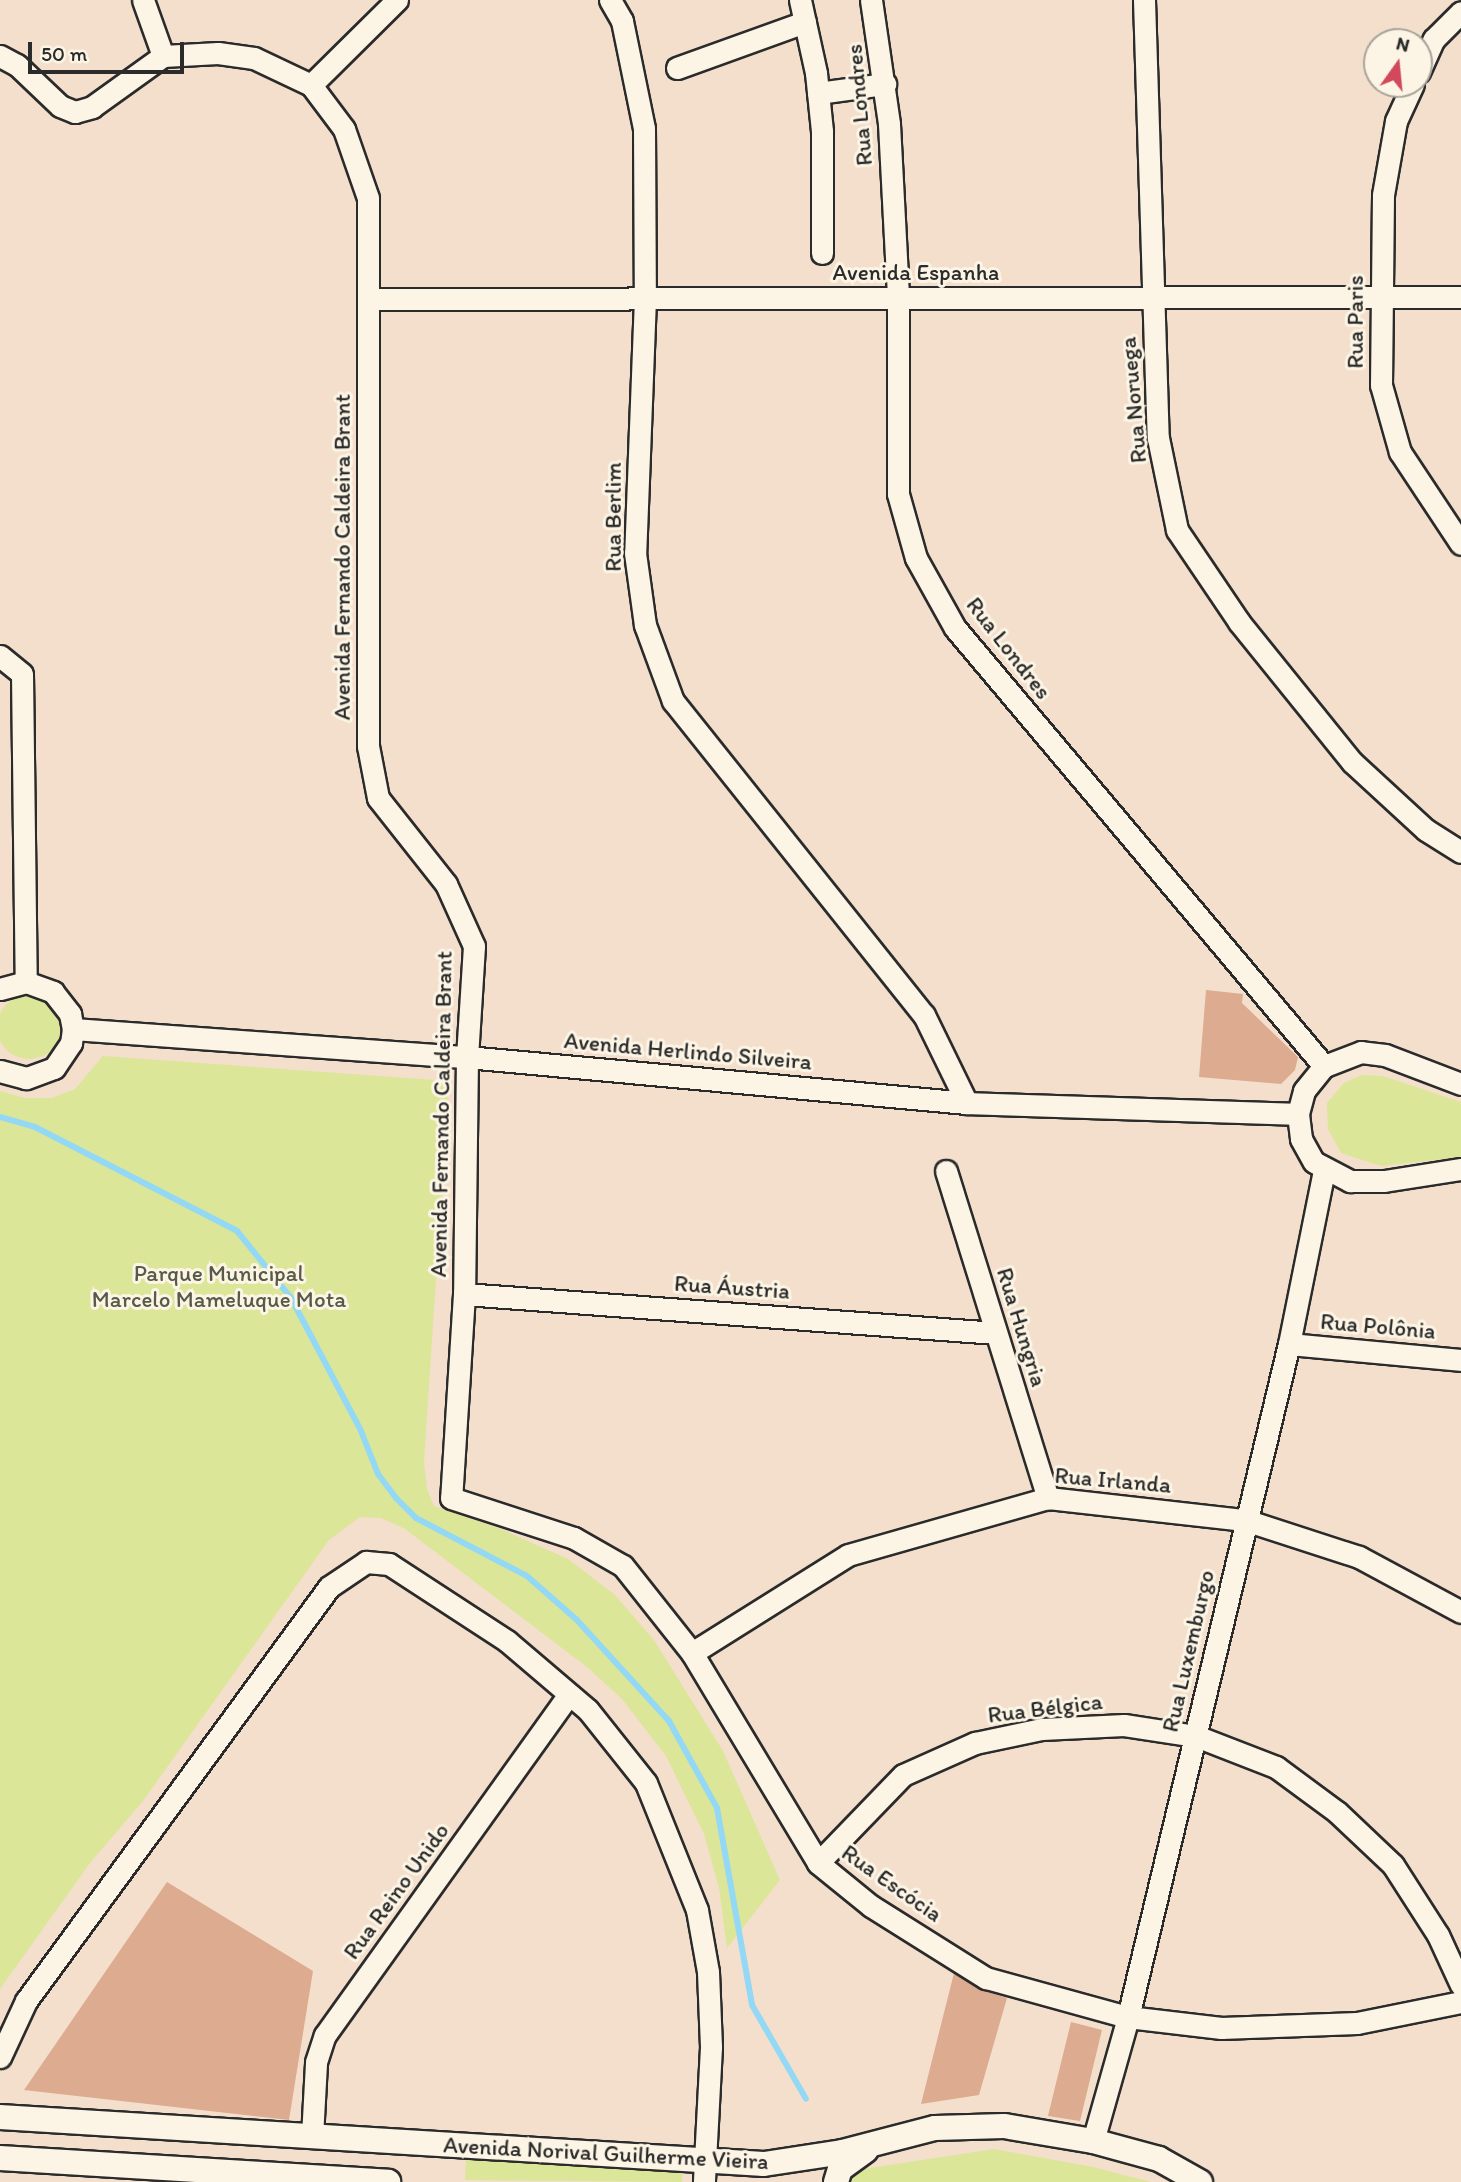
<!DOCTYPE html>
<html>
<head>
<meta charset="utf-8">
<style>
  body { margin:0 }
  #map { position:relative; width:1461px; height:2182px; overflow:hidden; background:#f3dfcc; font-family:Itim,sans-serif }
  div>[style] { position:absolute }
  .green>* { inset:0; background:#dbe699 }
  .round { border-radius:50% }
  .stream>* { height:6px; margin:-3px; padding:0 3px; transform-origin:3px; border-radius:3px; background:#93d8f5 }
  .building>* { inset:0; background:#ddab90 }
  .roads { filter:drop-shadow(2px 0 #2b2b2b) drop-shadow(-2px 0 #2b2b2b) drop-shadow(0 2px #2b2b2b) drop-shadow(0 -2px #2b2b2b) }
  .minor>* { height:21px; margin:-10.5px; padding:0 10.5px; transform-origin:10.5px; border-radius:10.5px; background:#fcf5e5 }
  .tertiary>* { height:24px; margin:-12px; padding:0 12px; transform-origin:12px; border-radius:12px; background:#fcf5e5 }
  span { translate:-50% -50%; white-space:nowrap; text-align:center; line-height:1.15; -webkit-text-stroke:6px #fcf5e5; paint-order:stroke }
  .street-label { font-size:23px; color:#2b2b2b }
  .park-label { font-size:23px; color:#575a46 }
  .north { position:absolute; left:1363px; top:28px; width:70px; height:70px; box-sizing:border-box; background:#fcf5e5; border:2px solid #a8a49b; border-radius:50%; rotate:15deg; font-size:19px; font-weight:700; line-height:28px; text-align:center; color:#2b2b2b }
  .north::after { content:''; display:block; margin:auto; width:24px; height:32px; background:#d1495b; clip-path:polygon(50% 0,100% 100%,50% 72%,0 100%) }
  .scale { position:absolute; left:28px; top:42px; width:156px; height:32px; box-sizing:border-box; border:4px solid #2b2b2b; border-top:0; padding-left:9px; font-size:21px; line-height:24px; white-space:nowrap; color:#2b2b2b; -webkit-text-stroke:5px #fcf5e5; paint-order:stroke }
</style>
</head>
<body>
<div id="map">
  <div class="green">
    <i class="round" style="left:-3px;top:995px;width:64px;height:64px"></i>
    <i style="clip-path:polygon(103px 1056px,449px 1081px,424px 1462px,427px 1489px,434px 1506px,501px 1529px,568px 1559px,615px 1595px,654px 1640px,723px 1751px,780px 1880px,727px 1948px,719px 1888px,704px 1834px,666px 1756px,622px 1699px,587px 1667px,405px 1529px,381px 1518px,360px 1517px,329px 1540px,143px 1801px,90px 1863px,0 1989px,0 1091px,25px 1098px,52px 1098px,75px 1089px)"></i>
    <i style="clip-path:polygon(1362px 1075px,1383px 1076px,1461px 1102px,1461px 1157px,1381px 1166px,1341px 1153px,1328px 1129px,1327px 1103px,1344px 1083px)"></i>
    <i style="clip-path:polygon(994px 2149px,1093px 2167px,1151px 2182px,849px 2182px,857px 2170px)"></i>
    <i style="clip-path:polygon(466px 2156px,683px 2171px,682px 2182px,465px 2180px)"></i>
  </div>
  <div class="stream">
    <i style="left:0;top:1117px;width:36px;rotate:16deg"></i>
    <i style="left:35px;top:1127px;width:227px;rotate:27.2deg"></i>
    <i style="left:237px;top:1231px;width:86px;rotate:51.1deg"></i>
    <i style="left:291px;top:1298px;width:150px;rotate:62.2deg"></i>
    <i style="left:361px;top:1431px;width:46px;rotate:68.4deg"></i>
    <i style="left:378px;top:1474px;width:30px;rotate:53deg"></i>
    <i style="left:396px;top:1498px;width:28px;rotate:45deg"></i>
    <i style="left:416px;top:1518px;width:125px;rotate:27.6deg"></i>
    <i style="left:527px;top:1576px;width:65px;rotate:41.3deg"></i>
    <i style="left:576px;top:1619px;width:138px;rotate:47.6deg"></i>
    <i style="left:669px;top:1721px;width:99px;rotate:61.1deg"></i>
    <i style="left:717px;top:1808px;width:200px;rotate:79.9deg"></i>
    <i style="left:752px;top:2005px;width:108px;rotate:60.1deg"></i>
  </div>
  <div class="building">
    <i style="clip-path:polygon(1206px 990px,1243px 994px,1242px 1003px,1298px 1057px,1295px 1070px,1281px 1084px,1199px 1077px)"></i>
    <i style="clip-path:polygon(167px 1882px,313px 1971px,289px 2120px,24px 2090px)"></i>
    <i style="clip-path:polygon(954px 1973px,979px 1989px,1007px 1998px,979px 2095px,921px 2104px)"></i>
    <i style="clip-path:polygon(1071px 2022px,1102px 2030px,1080px 2121px,1048px 2116px)"></i>
  </div>
  <div class="roads">
    <div class="minor">
      <i style="left:143px;top:0;width:59px;rotate:70.3deg"></i>
      <i style="left:610px;top:0;width:24px;rotate:60deg"></i>
      <i style="left:622px;top:21px;width:109px;rotate:78.4deg"></i>
      <i style="left:644px;top:128px;width:170px;rotate:89.7deg"></i>
      <i style="left:645px;top:298px;width:255px;rotate:92.2deg"></i>
      <i style="left:635px;top:553px;width:73px;rotate:82.1deg"></i>
      <i style="left:645px;top:625px;width:81px;rotate:69.8deg"></i>
      <i style="left:673px;top:701px;width:402px;rotate:51.4deg"></i>
      <i style="left:924px;top:1015px;width:98px;rotate:64deg"></i>
      <i style="left:800px;top:0;width:75px;rotate:77.6deg"></i>
      <i style="left:816px;top:73px;width:58px;rotate:84.1deg"></i>
      <i style="left:822px;top:131px;width:122px;rotate:90deg"></i>
      <i style="left:871px;top:0;width:125px;rotate:81.7deg"></i>
      <i style="left:889px;top:124px;width:174px;rotate:87deg"></i>
      <i style="left:898px;top:298px;width:196px;rotate:90deg"></i>
      <i style="left:898px;top:494px;width:66px;rotate:74.3deg"></i>
      <i style="left:916px;top:558px;width:80px;rotate:60.9deg"></i>
      <i style="left:955px;top:628px;width:573px;rotate:49.89deg"></i>
      <i style="left:1144px;top:0;width:438px;rotate:88.2deg"></i>
      <i style="left:1158px;top:438px;width:94px;rotate:78.3deg"></i>
      <i style="left:1177px;top:530px;width:111px;rotate:56deg"></i>
      <i style="left:1239px;top:622px;width:180px;rotate:51.1deg"></i>
      <i style="left:1352px;top:762px;width:100px;rotate:42.6deg"></i>
      <i style="left:1426px;top:830px;width:41px;rotate:32.2deg"></i>
      <i style="left:0;top:56px;width:19px;rotate:28deg"></i>
      <i style="left:17px;top:65px;width:59px;rotate:43.6deg"></i>
      <i style="left:60px;top:106px;width:16px;rotate:22deg"></i>
      <i style="left:75px;top:112px;width:18px;rotate:-16deg"></i>
      <i style="left:92px;top:107px;width:87px;rotate:-35.7deg"></i>
      <i style="left:163px;top:56px;width:55px;rotate:-3.1deg"></i>
      <i style="left:218px;top:53px;width:36px;rotate:8deg"></i>
      <i style="left:254px;top:58px;width:63px;rotate:25.3deg"></i>
      <i style="left:311px;top:85px;width:55px;rotate:53.1deg"></i>
      <i style="left:344px;top:129px;width:73px;rotate:70.8deg"></i>
      <i style="left:368px;top:198px;width:548px;rotate:90deg"></i>
      <i style="left:368px;top:746px;width:53px;rotate:79.1deg"></i>
      <i style="left:378px;top:798px;width:110px;rotate:51.7deg"></i>
      <i style="left:446px;top:884px;width:68px;rotate:65.7deg"></i>
      <i style="left:474px;top:946px;width:111px;rotate:93.6deg"></i>
      <i style="left:467px;top:1057px;width:237px;rotate:90.7deg"></i>
      <i style="left:464px;top:1294px;width:204px;rotate:93.6deg"></i>
      <i style="left:451px;top:1498px;width:129px;rotate:18deg"></i>
      <i style="left:574px;top:1538px;width:56px;rotate:29.7deg"></i>
      <i style="left:623px;top:1566px;width:111px;rotate:51.6deg"></i>
      <i style="left:692px;top:1653px;width:245px;rotate:59deg"></i>
      <i style="left:818px;top:1863px;width:68px;rotate:39.1deg"></i>
      <i style="left:871px;top:1906px;width:136px;rotate:32.1deg"></i>
      <i style="left:986px;top:1978px;width:147px;rotate:15.4deg"></i>
      <i style="left:1128px;top:2017px;width:94px;rotate:6.7deg"></i>
      <i style="left:1221px;top:2028px;width:136px;rotate:-2.1deg"></i>
      <i style="left:1357px;top:2023px;width:106px;rotate:-11.4deg"></i>
      <i style="left:677px;top:68px;width:136px;rotate:-19.8deg"></i>
      <i style="left:1419px;top:72px;width:36px;rotate:-66deg"></i>
      <i style="left:1434px;top:39px;width:38px;rotate:-45deg"></i>
      <i style="left:1413px;top:84px;width:41px;rotate:114.7deg"></i>
      <i style="left:1396px;top:121px;width:75px;rotate:100deg"></i>
      <i style="left:1383px;top:195px;width:190px;rotate:90.6deg"></i>
      <i style="left:1381px;top:385px;width:70px;rotate:74.2deg"></i>
      <i style="left:1400px;top:452px;width:110px;rotate:56.5deg"></i>
      <i style="left:311px;top:85px;width:121px;rotate:-44.7deg"></i>
      <i style="left:818px;top:93px;width:68px;rotate:-7.7deg"></i>
      <i style="left:371px;top:299px;width:1090px;rotate:-0.11deg"></i>
      <i style="left:0;top:656px;width:28px;rotate:39deg"></i>
      <i style="left:22px;top:674px;width:308px;rotate:89.3deg"></i>
      <i style="left:0;top:989px;width:27px;rotate:-15deg"></i>
      <i style="left:26px;top:982px;width:29px;rotate:20deg"></i>
      <i style="left:53px;top:992px;width:28px;rotate:52deg"></i>
      <i style="left:70px;top:1014px;width:15px;rotate:79deg"></i>
      <i style="left:73px;top:1029px;width:14px;rotate:98deg"></i>
      <i style="left:71px;top:1043px;width:30px;rotate:124deg"></i>
      <i style="left:54px;top:1068px;width:30px;rotate:160deg"></i>
      <i style="left:26px;top:1078px;width:27px;rotate:-165deg"></i>
      <i style="left:73px;top:1029px;width:395px;rotate:4.1deg"></i>
      <i style="left:467px;top:1057px;width:502px;rotate:5.26deg"></i>
      <i style="left:967px;top:1103px;width:331px;rotate:1.9deg"></i>
      <i style="left:1461px;top:1084px;width:81px;rotate:-159.1deg"></i>
      <i style="left:1385px;top:1055px;width:24px;rotate:-173deg"></i>
      <i style="left:1361px;top:1052px;width:40px;rotate:159deg"></i>
      <i style="left:1324px;top:1066px;width:32px;rotate:129deg"></i>
      <i style="left:1304px;top:1091px;width:24px;rotate:105deg"></i>
      <i style="left:1298px;top:1114px;width:25px;rotate:83deg"></i>
      <i style="left:1301px;top:1139px;width:26px;rotate:61deg"></i>
      <i style="left:1314px;top:1162px;width:41px;rotate:27.8deg"></i>
      <i style="left:1350px;top:1181px;width:34px"></i>
      <i style="left:1384px;top:1181px;width:78px;rotate:-8.9deg"></i>
      <i style="left:946px;top:1171px;width:343px;rotate:72.7deg"></i>
      <i style="left:464px;top:1294px;width:533px;rotate:4.19deg"></i>
      <i style="left:1289px;top:1344px;width:173px;rotate:5.3deg"></i>
      <i style="left:692px;top:1653px;width:184px;rotate:-32.1deg"></i>
      <i style="left:848px;top:1555px;width:208px;rotate:-15.9deg"></i>
      <i style="left:1048px;top:1498px;width:198px;rotate:6.4deg"></i>
      <i style="left:1245px;top:1520px;width:120px;rotate:18deg"></i>
      <i style="left:1359px;top:1557px;width:116px;rotate:28.3deg"></i>
      <i style="left:818px;top:1863px;width:122px;rotate:-46deg"></i>
      <i style="left:903px;top:1775px;width:79px;rotate:-24deg"></i>
      <i style="left:975px;top:1743px;width:68px;rotate:-11.8deg"></i>
      <i style="left:1042px;top:1729px;width:82px;rotate:-2.8deg"></i>
      <i style="left:1124px;top:1725px;width:73px;rotate:8.7deg"></i>
      <i style="left:1196px;top:1736px;width:86px;rotate:21.2deg"></i>
      <i style="left:1276px;top:1767px;width:76px;rotate:36.4deg"></i>
      <i style="left:1337px;top:1812px;width:77px;rotate:43.4deg"></i>
      <i style="left:1393px;top:1865px;width:83px;rotate:57.3deg"></i>
      <i style="left:1438px;top:1935px;width:55px;rotate:65.3deg"></i>
      <i style="left:0;top:2057px;width:62px;rotate:-65.1deg"></i>
      <i style="left:26px;top:2001px;width:513px;rotate:-53.8deg"></i>
      <i style="left:329px;top:1587px;width:45px;rotate:-34deg"></i>
      <i style="left:366px;top:1562px;width:23px;rotate:5deg"></i>
      <i style="left:389px;top:1564px;width:141px;rotate:33.1deg"></i>
      <i style="left:507px;top:1641px;width:106px;rotate:40.4deg"></i>
      <i style="left:588px;top:1710px;width:93px;rotate:51.5deg"></i>
      <i style="left:646px;top:1783px;width:137px;rotate:68.1deg"></i>
      <i style="left:697px;top:1910px;width:63px;rotate:79.9deg"></i>
      <i style="left:708px;top:1972px;width:75px;rotate:87.7deg"></i>
      <i style="left:711px;top:2047px;width:135px;rotate:93deg"></i>
      <i style="left:312px;top:2137px;width:75px;rotate:-86.9deg"></i>
      <i style="left:316px;top:2062px;width:28px;rotate:-72deg"></i>
      <i style="left:325px;top:2035px;width:419px;rotate:-54.4deg"></i>
      <i style="left:1093px;top:2141px;width:129px;rotate:-74.2deg"></i>
      <i style="left:1128px;top:2017px;width:692px;rotate:-76.55deg"></i>
      <i style="left:1289px;top:1344px;width:177px;rotate:-78.6deg"></i>
    </div>
    <div class="tertiary">
      <i style="left:0;top:2117px;width:765px;rotate:3.52deg"></i>
      <i style="left:764px;top:2164px;width:79px;rotate:-8.7deg"></i>
      <i style="left:842px;top:2152px;width:96px;rotate:-14.5deg"></i>
      <i style="left:935px;top:2128px;width:69px;rotate:-1.7deg"></i>
      <i style="left:1004px;top:2126px;width:90px;rotate:9.6deg"></i>
      <i style="left:1093px;top:2141px;width:68px;rotate:15.3deg"></i>
      <i style="left:1159px;top:2159px;width:47px;rotate:29.3deg"></i>
      <i style="left:0;top:2158px;width:389px;rotate:3.5deg"></i>
      <i style="left:836px;top:2182px;width:14px;rotate:-73deg"></i>
      <i style="left:840px;top:2169px;width:32px;rotate:-36deg"></i>
    </div>
  </div>
  <div class="street-label">
    <span style="left:859px;top:105px;rotate:-95deg">Rua Londres</span>
    <span style="left:916px;top:272px">Avenida Espanha</span>
    <span style="left:1355px;top:322px;rotate:-90deg">Rua Paris</span>
    <span style="left:1133px;top:400px;rotate:-95deg">Rua Noruega</span>
    <span style="left:613px;top:517px;rotate:-90deg">Rua Berlim</span>
    <span style="left:342px;top:557px;rotate:-90deg">Avenida Fernando Caldeira Brant</span>
    <span style="left:1009px;top:648px;rotate:52deg">Rua Londres</span>
    <span style="left:688px;top:1051px;rotate:5deg">Avenida Herlindo Silveira</span>
    <span style="left:441px;top:1114px;rotate:-89deg">Avenida Fernando Caldeira Brant</span>
    <span style="left:732px;top:1287px;rotate:4deg">Rua Áustria</span>
    <span style="left:1378px;top:1326px;rotate:5deg">Rua Polônia</span>
    <span style="left:1022px;top:1327px;rotate:73deg">Rua Hungria</span>
    <span style="left:1113px;top:1480px;rotate:5deg">Rua Irlanda</span>
    <span style="left:1188px;top:1651px;rotate:-77deg">Rua Luxemburgo</span>
    <span style="left:1045px;top:1708px;rotate:-7deg">Rua Bélgica</span>
    <span style="left:892px;top:1883px;rotate:35deg">Rua Escócia</span>
    <span style="left:396px;top:1891px;rotate:-54deg">Rua Reino Unido</span>
    <span style="left:606px;top:2153px;rotate:3deg">Avenida Norival Guilherme Vieira</span>
  </div>
  <div class="park-label">
    <span style="left:219px;top:1286px">Parque Municipal<br>Marcelo Mameluque Mota</span>
  </div>
  <div class="north">N</div>
  <div class="scale">50 m</div>
</div>
</body>
</html>
